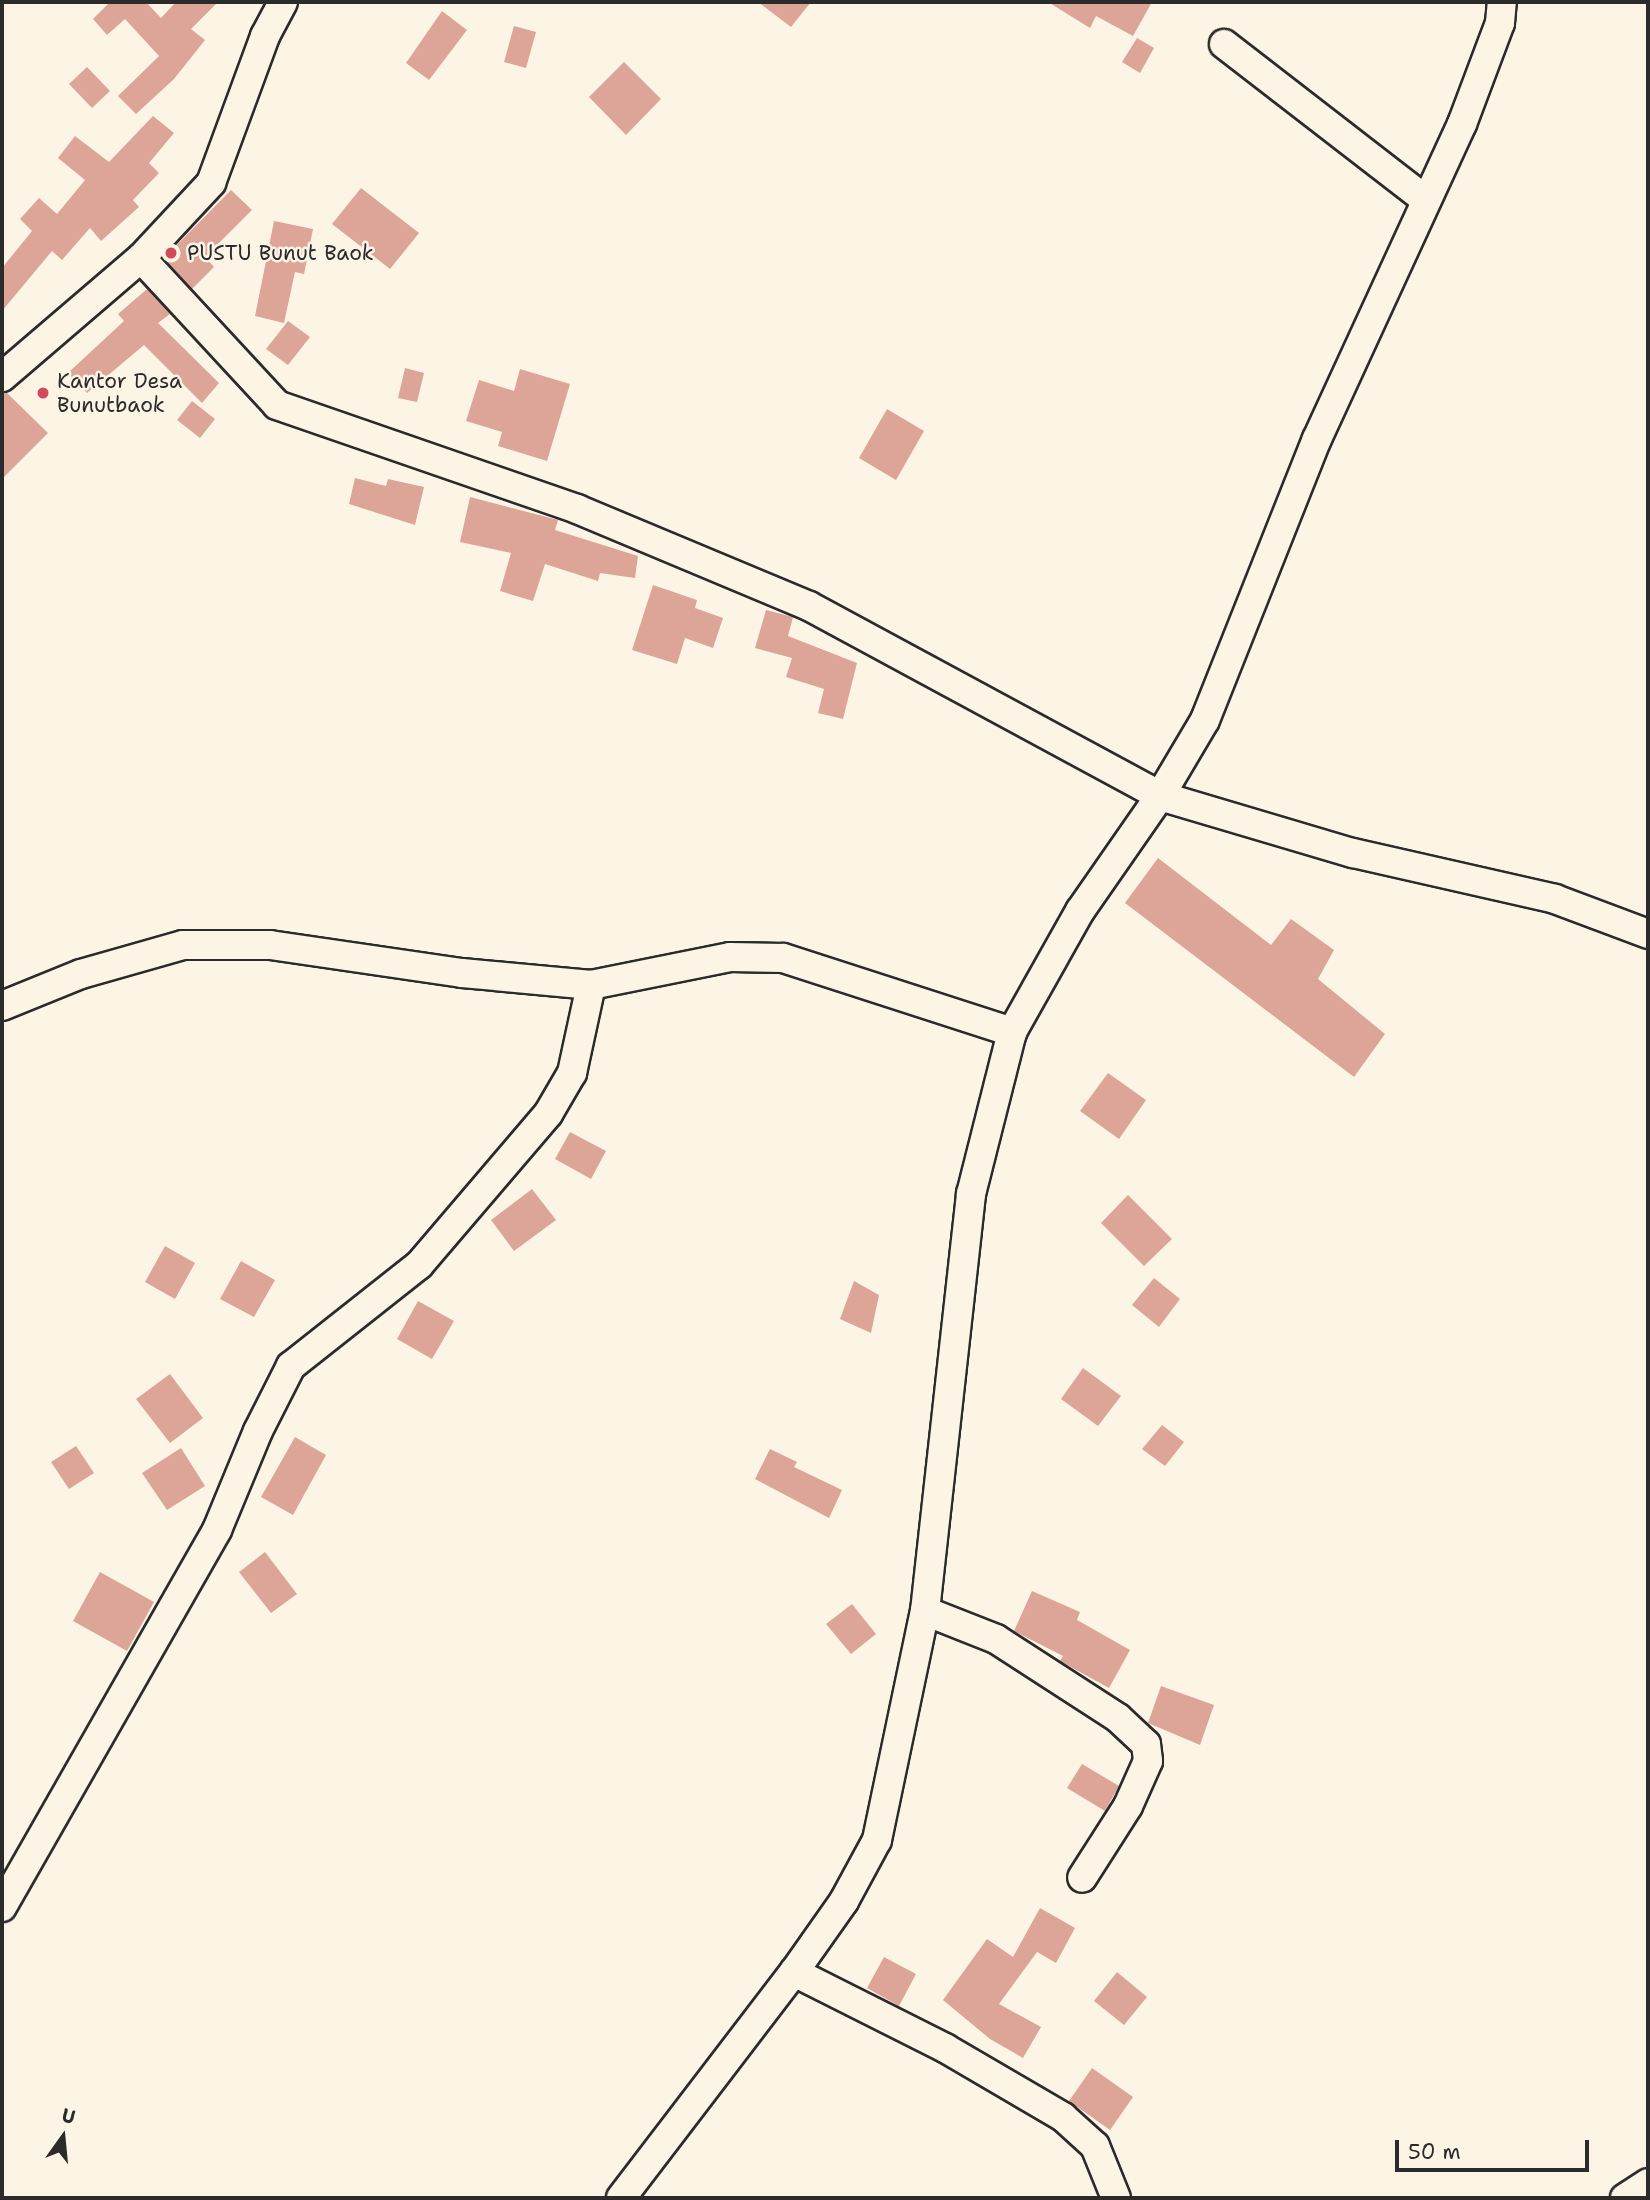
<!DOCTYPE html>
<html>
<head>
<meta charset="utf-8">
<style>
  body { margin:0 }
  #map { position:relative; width:1650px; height:2200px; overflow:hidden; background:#fcf5e5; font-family:"Shantell Sans",sans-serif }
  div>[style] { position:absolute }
  .building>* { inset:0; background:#dda597 }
  .roads { filter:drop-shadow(2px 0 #2b2b2b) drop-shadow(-2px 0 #2b2b2b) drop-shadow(0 2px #2b2b2b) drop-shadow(0 -2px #2b2b2b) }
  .minor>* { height:28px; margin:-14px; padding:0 14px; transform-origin:14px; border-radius:14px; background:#fcf5e5 }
  .dots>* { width:19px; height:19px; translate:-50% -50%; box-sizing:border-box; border:4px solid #fcf5e5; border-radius:50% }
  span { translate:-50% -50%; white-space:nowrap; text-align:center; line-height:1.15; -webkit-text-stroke:5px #fcf5e5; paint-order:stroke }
  .poi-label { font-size:21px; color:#2b2b2b }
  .left { translate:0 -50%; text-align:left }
  .frame { position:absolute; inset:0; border:4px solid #2b2b2b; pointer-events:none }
  .north { position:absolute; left:28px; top:2102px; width:70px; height:70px; -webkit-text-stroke:5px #fcf5e5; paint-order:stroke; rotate:15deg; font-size:19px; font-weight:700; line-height:28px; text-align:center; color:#2b2b2b }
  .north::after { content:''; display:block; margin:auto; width:24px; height:32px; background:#2b2b2b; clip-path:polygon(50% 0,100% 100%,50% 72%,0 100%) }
  .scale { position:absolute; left:1395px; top:2140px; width:194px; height:32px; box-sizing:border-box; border:4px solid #2b2b2b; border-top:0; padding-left:9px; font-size:21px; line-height:24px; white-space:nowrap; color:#2b2b2b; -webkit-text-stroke:5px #fcf5e5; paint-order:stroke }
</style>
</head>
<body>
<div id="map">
  <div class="building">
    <i style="clip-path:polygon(110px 2px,146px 2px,161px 18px,176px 2px,218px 2px,191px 29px,205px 40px,174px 79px,136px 114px,118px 96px,159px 56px,125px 19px,107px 35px,93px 19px)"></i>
    <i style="clip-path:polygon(758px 2px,811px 2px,791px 27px)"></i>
    <i style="clip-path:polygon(1048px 2px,1152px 2px,1133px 36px,1096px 16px,1090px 28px)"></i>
    <i style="clip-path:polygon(442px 11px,467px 30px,429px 80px,406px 63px)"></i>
    <i style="clip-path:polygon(514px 26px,536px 32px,526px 68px,504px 62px)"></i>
    <i style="clip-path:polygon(1137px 38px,1154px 48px,1140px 73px,1122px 62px)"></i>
    <i style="clip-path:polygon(624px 62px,661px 99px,626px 135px,589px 97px)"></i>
    <i style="clip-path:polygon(87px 67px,110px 91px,92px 108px,69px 84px)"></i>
    <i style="clip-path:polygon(153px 116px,174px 133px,149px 163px,159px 173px,133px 200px,139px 207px,101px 241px,90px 228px,62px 260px,52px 251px,2px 311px,2px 268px,32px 231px,20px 219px,39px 198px,57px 214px,85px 180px,58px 158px,75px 136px,109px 162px)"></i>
    <i style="clip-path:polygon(361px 188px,419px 233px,390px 269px,332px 224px)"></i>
    <i style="clip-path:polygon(231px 190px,252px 210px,205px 257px,214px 267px,192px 289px,164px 258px)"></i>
    <i style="clip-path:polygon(274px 221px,313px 229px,304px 274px,295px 272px,284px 323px,255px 316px)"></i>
    <i style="clip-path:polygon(147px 289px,170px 314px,158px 323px,219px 383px,202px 403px,144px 345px,87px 393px,68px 373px,124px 321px,118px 314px)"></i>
    <i style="clip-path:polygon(288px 321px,310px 337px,288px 365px,266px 349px)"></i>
    <i style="clip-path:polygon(405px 368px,424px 373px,417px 402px,398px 398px)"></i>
    <i style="clip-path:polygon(520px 369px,570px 384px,547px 461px,498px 446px,502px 432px,466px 421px,479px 380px,514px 391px)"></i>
    <i style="clip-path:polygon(2px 393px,7px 393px,48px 433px,2px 479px)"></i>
    <i style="clip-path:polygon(192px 401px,215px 419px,200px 438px,177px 420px)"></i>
    <i style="clip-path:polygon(887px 409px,924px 431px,896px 480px,859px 458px)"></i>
    <i style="clip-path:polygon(355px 478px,386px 486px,388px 479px,424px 487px,415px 525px,349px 504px)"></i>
    <i style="clip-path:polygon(470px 497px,558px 520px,555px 530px,638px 556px,635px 578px,600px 573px,598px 581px,545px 564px,533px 601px,500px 591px,511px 553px,460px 542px)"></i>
    <i style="clip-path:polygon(653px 585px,697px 600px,695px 608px,723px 618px,713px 648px,685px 638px,677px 664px,632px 650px)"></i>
    <i style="clip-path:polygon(766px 610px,793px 617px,788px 636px,857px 663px,843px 719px,818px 713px,824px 689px,786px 677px,792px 658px,755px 648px)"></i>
    <i style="clip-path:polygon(1158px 858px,1271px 945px,1291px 919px,1334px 950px,1318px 979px,1385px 1034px,1354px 1077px,1125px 903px)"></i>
    <i style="clip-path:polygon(1108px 1073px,1146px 1100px,1119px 1139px,1080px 1111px)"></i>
    <i style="clip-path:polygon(570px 1132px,606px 1151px,591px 1179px,555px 1159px)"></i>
    <i style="clip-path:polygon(532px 1189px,556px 1220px,514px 1251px,491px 1220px)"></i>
    <i style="clip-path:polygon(1128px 1195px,1172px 1239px,1144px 1266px,1101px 1223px)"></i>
    <i style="clip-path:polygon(165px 1246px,195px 1263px,175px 1299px,145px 1282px)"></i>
    <i style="clip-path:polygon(241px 1261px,275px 1280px,254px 1317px,220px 1299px)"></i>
    <i style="clip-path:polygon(1154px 1278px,1180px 1299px,1159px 1327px,1132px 1305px)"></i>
    <i style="clip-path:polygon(854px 1281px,879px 1295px,871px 1333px,840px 1319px)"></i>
    <i style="clip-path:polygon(418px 1301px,454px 1321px,432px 1359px,397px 1339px)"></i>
    <i style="clip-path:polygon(1083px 1368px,1121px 1396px,1098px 1426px,1061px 1399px)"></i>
    <i style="clip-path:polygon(170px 1374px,203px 1418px,170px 1443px,136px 1399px)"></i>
    <i style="clip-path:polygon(1162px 1425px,1184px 1442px,1165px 1466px,1142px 1449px)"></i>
    <i style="clip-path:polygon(295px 1437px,326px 1455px,293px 1515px,261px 1497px)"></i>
    <i style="clip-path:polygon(76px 1446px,94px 1473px,69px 1489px,51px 1462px)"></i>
    <i style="clip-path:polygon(181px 1448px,205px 1486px,167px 1510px,142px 1473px)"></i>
    <i style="clip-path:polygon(770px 1449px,797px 1462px,794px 1467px,842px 1490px,829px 1518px,755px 1479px)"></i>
    <i style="clip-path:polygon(265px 1552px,297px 1594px,271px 1613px,239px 1572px)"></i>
    <i style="clip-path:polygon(100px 1572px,154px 1602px,127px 1651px,73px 1621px)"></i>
    <i style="clip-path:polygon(1032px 1591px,1080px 1612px,1077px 1620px,1130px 1650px,1109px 1688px,1060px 1661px,1063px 1656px,1014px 1631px)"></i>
    <i style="clip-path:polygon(852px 1604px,876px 1634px,851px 1654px,826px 1624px)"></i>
    <i style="clip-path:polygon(1161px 1686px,1214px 1705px,1200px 1745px,1148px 1723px)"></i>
    <i style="clip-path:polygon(1082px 1764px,1119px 1786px,1105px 1811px,1067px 1788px)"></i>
    <i style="clip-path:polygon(1040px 1908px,1075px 1928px,1056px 1963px,1037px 1952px,999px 2004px,1041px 2027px,1023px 2058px,990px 2039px,943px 2000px,987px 1939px,1013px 1957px)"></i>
    <i style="clip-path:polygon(884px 1957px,916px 1974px,899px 2006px,867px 1988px)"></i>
    <i style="clip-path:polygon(1117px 1972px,1147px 1997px,1124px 2025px,1094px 2001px)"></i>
    <i style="clip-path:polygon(1092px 2068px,1133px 2097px,1110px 2130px,1069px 2101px)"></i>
  </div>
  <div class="roads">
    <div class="minor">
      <i style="left:1224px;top:44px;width:255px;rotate:37.7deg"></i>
      <i style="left:141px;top:258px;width:200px;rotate:47.2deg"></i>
      <i style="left:277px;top:405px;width:318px;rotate:19.1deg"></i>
      <i style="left:577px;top:509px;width:251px;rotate:22.7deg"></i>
      <i style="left:809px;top:606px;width:399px;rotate:28.4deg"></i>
      <i style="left:1160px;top:796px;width:201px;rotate:16.5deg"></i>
      <i style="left:1353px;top:853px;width:207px;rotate:12.8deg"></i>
      <i style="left:1555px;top:899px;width:99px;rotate:20.6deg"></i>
      <i style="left:2px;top:377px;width:183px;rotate:-40.6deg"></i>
      <i style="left:141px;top:258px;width:103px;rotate:-47deg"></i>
      <i style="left:211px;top:183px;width:157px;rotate:-69.8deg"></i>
      <i style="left:265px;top:36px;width:38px;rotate:-62deg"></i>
      <i style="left:2px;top:1006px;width:85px;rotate:-22.1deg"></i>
      <i style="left:81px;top:974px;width:106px;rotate:-15.9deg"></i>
      <i style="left:183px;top:945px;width:87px"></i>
      <i style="left:270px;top:945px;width:194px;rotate:8.3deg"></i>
      <i style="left:462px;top:973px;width:130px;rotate:5.3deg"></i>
      <i style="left:591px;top:985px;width:142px;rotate:-11.4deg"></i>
      <i style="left:730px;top:957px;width:53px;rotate:1.1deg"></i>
      <i style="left:783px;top:958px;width:241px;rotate:17.9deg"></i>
      <i style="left:925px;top:1611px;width:76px;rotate:21.5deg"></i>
      <i style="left:996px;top:1639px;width:145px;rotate:32.9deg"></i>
      <i style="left:1118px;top:1718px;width:38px;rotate:43deg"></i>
      <i style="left:1146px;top:1744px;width:17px;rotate:83deg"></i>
      <i style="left:1148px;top:1761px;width:49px;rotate:114deg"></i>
      <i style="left:1128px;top:1806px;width:85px;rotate:122.6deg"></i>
      <i style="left:2px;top:1907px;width:434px;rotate:-60.3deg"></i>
      <i style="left:217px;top:1530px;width:107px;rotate:-67.5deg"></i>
      <i style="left:258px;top:1431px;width:73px;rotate:-63.1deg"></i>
      <i style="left:291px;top:1366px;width:163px;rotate:-38.3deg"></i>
      <i style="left:419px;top:1265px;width:199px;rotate:-49.5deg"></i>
      <i style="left:548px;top:1114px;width:48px;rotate:-59.7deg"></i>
      <i style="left:572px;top:1073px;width:90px;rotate:-77.8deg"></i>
      <i style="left:794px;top:1972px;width:169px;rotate:26.7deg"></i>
      <i style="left:945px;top:2048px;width:137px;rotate:30.3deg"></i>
      <i style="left:1063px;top:2117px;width:43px;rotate:42.2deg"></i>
      <i style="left:1095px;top:2146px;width:56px;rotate:68deg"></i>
      <i style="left:621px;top:2198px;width:285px;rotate:-52.6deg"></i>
      <i style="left:794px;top:1972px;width:87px;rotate:-54.8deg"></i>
      <i style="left:844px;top:1901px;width:69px;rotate:-61.6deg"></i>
      <i style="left:877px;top:1840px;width:234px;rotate:-78.2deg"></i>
      <i style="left:925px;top:1611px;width:420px;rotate:-83.7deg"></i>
      <i style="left:971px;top:1194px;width:167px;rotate:-75.8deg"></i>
      <i style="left:1012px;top:1032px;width:139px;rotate:-60.7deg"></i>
      <i style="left:1080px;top:911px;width:140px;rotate:-55.2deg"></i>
      <i style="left:1160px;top:796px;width:88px;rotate:-59.4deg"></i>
      <i style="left:1205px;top:720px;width:302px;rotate:-68.3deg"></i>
      <i style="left:1317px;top:439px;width:347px;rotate:-65.3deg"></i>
      <i style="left:1462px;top:124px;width:108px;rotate:-69.4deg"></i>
      <i style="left:1500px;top:23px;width:21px;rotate:-85deg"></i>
      <i style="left:1625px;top:2198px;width:27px;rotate:-33deg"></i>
    </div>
  </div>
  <div class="dots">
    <i style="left:171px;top:253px;background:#d1495b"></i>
    <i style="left:43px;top:393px;background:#d1495b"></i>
  </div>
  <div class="poi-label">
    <span class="left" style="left:187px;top:253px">PUSTU Bunut Baok</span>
    <span class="left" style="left:57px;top:393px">Kantor Desa<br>Bunutbaok</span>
  </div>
  <div class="frame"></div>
  <div class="north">U</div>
  <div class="scale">50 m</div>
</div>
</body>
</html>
